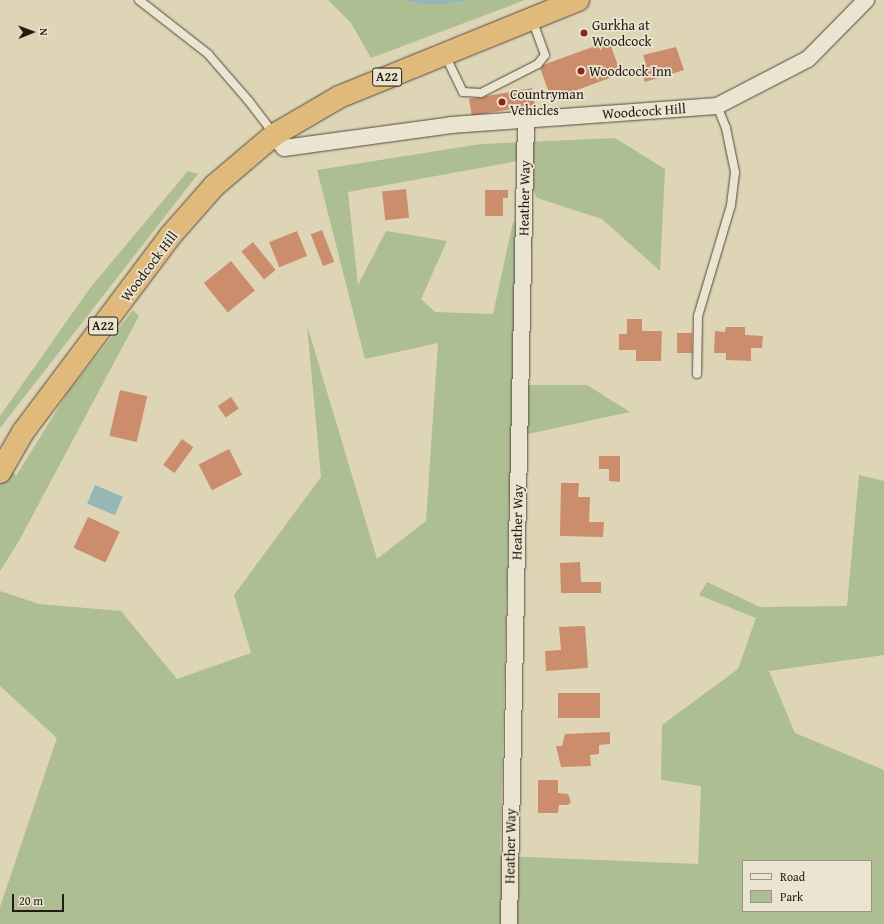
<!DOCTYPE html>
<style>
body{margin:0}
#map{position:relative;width:884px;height:924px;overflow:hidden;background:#ded5b6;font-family:"Gentium Book Plus",serif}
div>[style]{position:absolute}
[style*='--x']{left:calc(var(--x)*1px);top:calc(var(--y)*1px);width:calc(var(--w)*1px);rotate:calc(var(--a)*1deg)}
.green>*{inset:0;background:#acbe92}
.water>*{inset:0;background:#95b7b7;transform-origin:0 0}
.building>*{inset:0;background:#cb8d6b;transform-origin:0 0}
.roads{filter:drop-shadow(0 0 1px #52493c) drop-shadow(0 0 1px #52493c)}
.lane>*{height:8px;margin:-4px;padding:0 4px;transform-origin:4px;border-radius:4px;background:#eae4d0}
.street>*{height:16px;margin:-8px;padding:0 8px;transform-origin:8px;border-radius:8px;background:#eae4d0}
.highway>*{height:22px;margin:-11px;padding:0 11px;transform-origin:11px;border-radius:11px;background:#dfba7b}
.dots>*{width:11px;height:11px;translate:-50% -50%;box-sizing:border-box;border:2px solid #eae4d0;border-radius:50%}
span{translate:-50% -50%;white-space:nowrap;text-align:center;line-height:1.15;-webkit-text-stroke:3.5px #eae4d0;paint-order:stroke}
.shield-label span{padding:1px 3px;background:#eae4d0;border:1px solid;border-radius:3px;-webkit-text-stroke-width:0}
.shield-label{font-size:13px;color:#241a13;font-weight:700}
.poi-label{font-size:14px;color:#241a13}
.left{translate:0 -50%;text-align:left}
.street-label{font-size:14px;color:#241a13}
.legend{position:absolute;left:742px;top:860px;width:130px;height:52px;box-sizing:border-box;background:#eae4d0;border:1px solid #9b9384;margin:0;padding:5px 7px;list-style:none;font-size:12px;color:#241a13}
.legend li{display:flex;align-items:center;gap:8px;height:20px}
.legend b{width:20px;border:1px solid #9b9384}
.north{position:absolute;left:12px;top:12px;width:40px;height:40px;-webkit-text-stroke:3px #eae4d0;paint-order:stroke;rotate:89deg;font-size:11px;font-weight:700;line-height:16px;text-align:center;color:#241a13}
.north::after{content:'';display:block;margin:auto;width:14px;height:18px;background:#241a13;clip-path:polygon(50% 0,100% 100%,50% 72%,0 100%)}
.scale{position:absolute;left:12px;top:894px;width:52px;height:18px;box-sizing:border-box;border:2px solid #241a13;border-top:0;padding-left:5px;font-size:12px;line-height:14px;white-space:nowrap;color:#241a13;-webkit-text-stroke:3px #eae4d0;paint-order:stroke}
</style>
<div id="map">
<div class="green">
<div style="clip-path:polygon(328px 0,405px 0,420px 4px,447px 4px,470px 0,525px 0,371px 58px,351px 23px)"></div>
<div style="clip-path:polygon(evenodd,615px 138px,665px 169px,660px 271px,602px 219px,537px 198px,518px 161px,348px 192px,358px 285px,386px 231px,447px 241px,421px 299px,435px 312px,493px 314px,513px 222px,532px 238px,525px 385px,587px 385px,630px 412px,528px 434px,509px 501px,500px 856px,698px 864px,701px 786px,661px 780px,662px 725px,738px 669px,756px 618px,699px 595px,707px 582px,760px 607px,847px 606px,859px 475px,884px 481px,884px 655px,769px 671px,795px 733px,884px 770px,884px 924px,0 924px,0 907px,57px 738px,0 686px,0 591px,39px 604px,121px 611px,177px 679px,251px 653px,234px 595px,321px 477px,307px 325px,377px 559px,426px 521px,438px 343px,365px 359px,317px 170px,481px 144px,615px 138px,743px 861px,871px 861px,871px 911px,743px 911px,743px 861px)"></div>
<div style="clip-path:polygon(188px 171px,198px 174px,0 428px,0 416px,90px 288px)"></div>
<div style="clip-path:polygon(133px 310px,139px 316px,19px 541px,0 571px,0 453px,16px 476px,68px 392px)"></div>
</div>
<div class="water">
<div style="clip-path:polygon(405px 0,470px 0,447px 4px,420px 4px)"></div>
<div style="left:95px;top:485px;width:30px;height:20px;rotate:23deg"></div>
</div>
<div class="building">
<div style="left:609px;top:41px;width:35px;height:74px;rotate:70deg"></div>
<div style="clip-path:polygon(676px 47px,684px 70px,645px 82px,639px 66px,646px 64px,643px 55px)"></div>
<div style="left:532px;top:88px;width:17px;height:64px;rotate:80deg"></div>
<div style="left:406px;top:189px;width:29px;height:24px;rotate:84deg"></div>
<div style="clip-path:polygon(485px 190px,508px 190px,508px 198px,503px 198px,503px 216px,485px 216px)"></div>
<div style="left:322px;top:230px;width:34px;height:12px;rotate:69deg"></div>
<div style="left:297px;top:231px;width:27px;height:30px;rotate:68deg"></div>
<div style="left:253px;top:242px;width:36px;height:15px;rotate:51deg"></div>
<div style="left:231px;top:261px;width:38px;height:35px;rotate:51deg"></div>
<div style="clip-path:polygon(627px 319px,642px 319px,642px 331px,662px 331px,661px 361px,636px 361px,636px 350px,619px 350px,619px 334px,627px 334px)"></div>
<div style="clip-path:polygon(726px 327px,745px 327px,745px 335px,763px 336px,762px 348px,751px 348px,751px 361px,726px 360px,726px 353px,714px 353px,715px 331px,725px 332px)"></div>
<div style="left:677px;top:333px;width:15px;height:20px"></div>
<div style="left:120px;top:390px;width:28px;height:47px;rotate:13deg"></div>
<div style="left:231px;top:397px;width:14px;height:16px;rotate:56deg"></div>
<div style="left:182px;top:439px;width:14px;height:32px;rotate:36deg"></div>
<div style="left:229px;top:449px;width:29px;height:34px;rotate:63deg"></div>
<div style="clip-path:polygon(599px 456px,620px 456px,620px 482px,609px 481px,609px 469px,599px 469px)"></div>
<div style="clip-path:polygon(561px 483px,579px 483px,578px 497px,590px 497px,589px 522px,604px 522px,603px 537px,560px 536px)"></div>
<div style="left:88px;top:517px;width:35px;height:34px;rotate:25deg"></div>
<div style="clip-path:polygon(580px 562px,581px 582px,601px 582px,601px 593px,561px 593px,560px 563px)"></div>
<div style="clip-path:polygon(585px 626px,588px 668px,546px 671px,545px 651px,561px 650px,559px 627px)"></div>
<div style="left:558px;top:693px;width:42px;height:25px"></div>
<div style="clip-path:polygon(610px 732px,610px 744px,599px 745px,599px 754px,590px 755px,591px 766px,561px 767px,556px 746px,562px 746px,565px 734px)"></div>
<div style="clip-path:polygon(538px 780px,558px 780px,558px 793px,568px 794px,571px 802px,568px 805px,559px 805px,558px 813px,538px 813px)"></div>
</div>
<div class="roads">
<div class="lane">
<div style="--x:139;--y:0;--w:88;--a:38"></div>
<div style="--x:208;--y:54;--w:61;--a:49"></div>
<div style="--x:248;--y:100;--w:43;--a:52.6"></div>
<div style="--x:445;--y:55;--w:41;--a:64.1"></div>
<div style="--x:463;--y:92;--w:18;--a:3"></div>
<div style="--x:481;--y:93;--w:64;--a:-27"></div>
<div style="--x:538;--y:64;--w:11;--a:-52"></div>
<div style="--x:545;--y:55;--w:37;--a:-110"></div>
<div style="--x:697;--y:374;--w:58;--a:-89"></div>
<div style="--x:698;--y:316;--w:116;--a:-73.4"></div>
<div style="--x:731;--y:205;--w:33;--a:-83"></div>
<div style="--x:735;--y:172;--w:45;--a:-101.6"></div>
<div style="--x:726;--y:128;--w:24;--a:-112"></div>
</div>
<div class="street">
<div style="--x:274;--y:135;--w:16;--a:52"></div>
<div style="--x:284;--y:148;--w:169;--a:-7.8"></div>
<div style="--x:451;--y:125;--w:267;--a:-4.1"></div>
<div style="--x:717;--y:106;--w:102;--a:-27.3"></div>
<div style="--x:808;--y:59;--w:83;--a:-45.5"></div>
<div style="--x:509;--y:924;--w:804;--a:-88.79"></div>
</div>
<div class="highway">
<div style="--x:0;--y:472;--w:46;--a:-60.1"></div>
<div style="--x:23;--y:432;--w:246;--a:-53.1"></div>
<div style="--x:171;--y:235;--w:65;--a:-48.7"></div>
<div style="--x:214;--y:186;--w:79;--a:-40.4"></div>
<div style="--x:274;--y:135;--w:75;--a:-30.3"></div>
<div style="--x:339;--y:97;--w:258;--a:-22.1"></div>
</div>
</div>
<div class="dots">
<div style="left:584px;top:33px;background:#8f2418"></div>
<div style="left:581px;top:71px;background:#8f2418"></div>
<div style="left:502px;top:102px;background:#8f2418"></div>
</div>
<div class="shield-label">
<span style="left:387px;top:77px">A22</span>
<span style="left:103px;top:326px">A22</span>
</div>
<div class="poi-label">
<span class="left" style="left:592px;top:33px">Gurkha at<br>Woodcock</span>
<span class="left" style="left:589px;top:71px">Woodcock Inn</span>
<span class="left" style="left:510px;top:102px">Countryman<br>Vehicles</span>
</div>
<div class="street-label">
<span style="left:644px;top:111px;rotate:-4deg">Woodcock Hill</span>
<span style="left:524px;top:198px;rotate:-89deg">Heather Way</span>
<span style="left:149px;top:266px;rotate:-53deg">Woodcock Hill</span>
<span style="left:517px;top:522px;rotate:-89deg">Heather Way</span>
<span style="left:510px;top:846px;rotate:-89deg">Heather Way</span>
</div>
<ul class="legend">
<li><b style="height:5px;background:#eae4d0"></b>Road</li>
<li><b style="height:11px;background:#acbe92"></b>Park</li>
</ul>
<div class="north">N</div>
<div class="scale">20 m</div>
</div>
